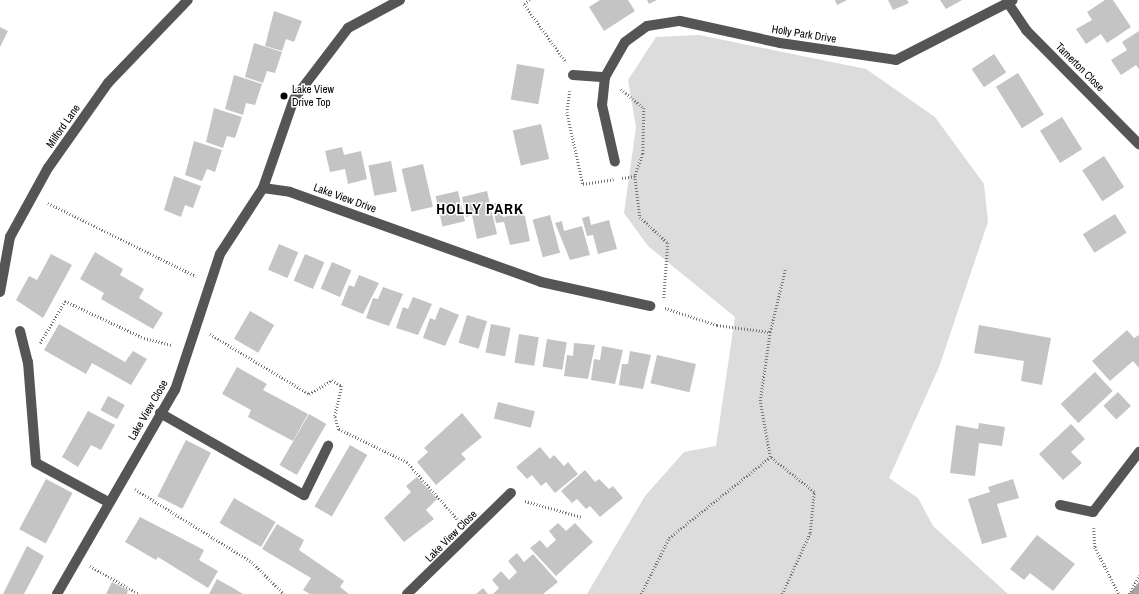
<!DOCTYPE html>
<style>
body{margin:0}
#map{position:relative;width:1139px;height:594px;overflow:hidden;background:#fff;font-family:"Archivo Narrow",sans-serif}
div>[style]{position:absolute}
[style*='--x']{left:calc(var(--x)*1px);top:calc(var(--y)*1px);width:calc(var(--w)*1px);rotate:calc(var(--a)*1deg)}
.green>*{inset:0;background:#dcdcdc}
.water>*{inset:0;background:#a3a3a3}
.building>*{inset:0;background:#c4c4c4;transform-origin:0 0}
.path>*{height:2.5px;margin-top:-1.25px;transform-origin:0;background:repeating-linear-gradient(90deg,#777 0 1px,transparent 0 3px)}
.minor>*{height:10px;margin:-5px;padding:0 5px;transform-origin:5px;border-radius:5px;background:#555}
.dots>*{width:11px;height:11px;translate:-50% -50%;box-sizing:border-box;border:2px solid #fff;border-radius:50%}
span{translate:-50% -50%;white-space:nowrap;text-align:center;line-height:1.15;-webkit-text-stroke:3px #fff;paint-order:stroke}
.street-label{font-size:11px;color:#000}
.poi-label{font-size:11px;color:#000}
.left{translate:0 -50%;text-align:left}
.district-label{font-size:15px;color:#000;font-weight:700;letter-spacing:1px}
</style>
<div id="map">
<div class="green">
<div style="clip-path:polygon(699px 35px,866px 69px,935px 117px,984px 184px,988px 222px,939px 367px,889px 478px,918px 498px,933px 526px,1008px 594px,587px 594px,645px 496px,684px 452px,716px 446px,735px 317px,648px 246px,624px 213px,636px 127px,628px 80px,656px 37px)"></div>
</div>
<div class="water">
<div style="clip-path:polygon(1139px 582px,1139px 594px,1129px 594px)"></div>
</div>
<div class="building">
<div style="clip-path:polygon(600px 0,628px 0,635px 11px,604px 31px,589px 7px)"></div>
<div style="clip-path:polygon(647px 0,657px 0,649px 4px)"></div>
<div style="clip-path:polygon(835px 0,847px 0,837px 5px)"></div>
<div style="clip-path:polygon(888px 0,907px 0,909px 3px,893px 10px)"></div>
<div style="clip-path:polygon(940px 0,962px 0,946px 9px)"></div>
<div style="clip-path:polygon(1105px 0,1113px 0,1131px 27px,1107px 43px,1101px 34px,1086px 44px,1076px 29px,1092px 20px,1087px 12px)"></div>
<div style="clip-path:polygon(274px 11px,302px 21px,294px 42px,286px 39px,282px 51px,265px 46px)"></div>
<div style="clip-path:polygon(0 27px,8px 31px,0 47px)"></div>
<div style="clip-path:polygon(1139px 31px,1139px 69px,1136px 65px,1121px 75px,1111px 60px,1127px 50px,1122px 42px)"></div>
<div style="clip-path:polygon(254px 43px,282px 52px,275px 73px,267px 71px,263px 83px,245px 77px)"></div>
<div style="left:994px;top:54px;width:22px;height:27px;rotate:56deg"></div>
<div style="left:517px;top:64px;width:28px;height:36px;rotate:10deg"></div>
<div style="left:1018px;top:73px;width:49px;height:26px;rotate:58deg"></div>
<div style="clip-path:polygon(234px 75px,262px 84px,255px 105px,246px 103px,243px 115px,225px 109px)"></div>
<div style="clip-path:polygon(214px 108px,242px 117px,235px 138px,227px 136px,223px 148px,206px 142px)"></div>
<div style="left:1062px;top:117px;width:38px;height:26px;rotate:58deg"></div>
<div style="left:541px;top:124px;width:36px;height:29px;rotate:77deg"></div>
<div style="clip-path:polygon(194px 141px,222px 150px,215px 172px,207px 169px,202px 181px,185px 175px)"></div>
<div style="clip-path:polygon(342px 147px,344px 155px,361px 151px,367px 179px,348px 184px,345px 169px,330px 172px,325px 151px)"></div>
<div style="left:1104px;top:156px;width:37px;height:26px;rotate:57deg"></div>
<div style="left:391px;top:161px;width:31px;height:23px;rotate:79deg"></div>
<div style="left:423px;top:164px;width:44px;height:22px;rotate:77deg"></div>
<div style="clip-path:polygon(174px 176px,201px 186px,193px 208px,185px 205px,181px 217px,164px 210px)"></div>
<div style="left:458px;top:191px;width:31px;height:23px;rotate:77deg"></div>
<div style="clip-path:polygon(487px 191px,497px 234px,477px 239px,472px 215px,466px 217px,462px 197px)"></div>
<div style="clip-path:polygon(500px 202px,503px 217px,524px 212px,530px 241px,510px 245px,504px 222px,496px 223px,492px 204px)"></div>
<div style="left:1115px;top:214px;width:22px;height:38px;rotate:58deg"></div>
<div style="left:550px;top:215px;width:39px;height:18px;rotate:75deg"></div>
<div style="clip-path:polygon(589px 216px,591px 225px,609px 220px,617px 249px,598px 254px,593px 235px,587px 236px,582px 218px)"></div>
<div style="clip-path:polygon(562px 221px,564px 231px,582px 226px,590px 255px,570px 260px,555px 223px)"></div>
<div style="left:279px;top:244px;width:21px;height:28px;rotate:23deg"></div>
<div style="clip-path:polygon(95px 252px,123px 269px,120px 275px,144px 289px,139px 298px,163px 313px,153px 329px,101px 299px,104px 293px,80px 279px)"></div>
<div style="clip-path:polygon(51px 254px,72px 265px,43px 318px,16px 300px,29px 276px,37px 280px)"></div>
<div style="left:305px;top:254px;width:21px;height:29px;rotate:23deg"></div>
<div style="left:332px;top:262px;width:21px;height:29px;rotate:23deg"></div>
<div style="clip-path:polygon(359px 275px,379px 283px,363px 314px,341px 305px,349px 285px,354px 287px)"></div>
<div style="clip-path:polygon(383px 287px,403px 294px,389px 326px,366px 318px,373px 298px,378px 299px)"></div>
<div style="clip-path:polygon(413px 297px,432px 304px,418px 335px,396px 328px,403px 307px,408px 309px)"></div>
<div style="clip-path:polygon(440px 307px,459px 315px,445px 346px,423px 338px,430px 318px,435px 320px)"></div>
<div style="left:250px;top:311px;width:28px;height:32px;rotate:30deg"></div>
<div style="left:467px;top:315px;width:21px;height:29px;rotate:17deg"></div>
<div style="clip-path:polygon(59px 324px,125px 362px,133px 351px,147px 359px,131px 385px,92px 363px,86px 374px,44px 350px)"></div>
<div style="left:491px;top:324px;width:20px;height:29px;rotate:11deg"></div>
<div style="clip-path:polygon(979px 325px,1051px 338px,1042px 385px,1021px 381px,1024px 361px,974px 353px)"></div>
<div style="clip-path:polygon(1127px 330px,1134px 338px,1139px 335px,1139px 368px,1133px 361px,1110px 381px,1092px 361px)"></div>
<div style="left:519px;top:334px;width:20px;height:29px;rotate:9deg"></div>
<div style="left:547px;top:339px;width:20px;height:28px;rotate:9deg"></div>
<div style="clip-path:polygon(574px 343px,595px 345px,588px 379px,564px 376px,567px 355px,573px 356px)"></div>
<div style="clip-path:polygon(602px 346px,623px 350px,615px 384px,591px 380px,594px 359px,600px 360px)"></div>
<div style="clip-path:polygon(630px 351px,651px 355px,643px 389px,619px 385px,622px 364px,628px 364px)"></div>
<div style="left:657px;top:355px;width:40px;height:29px;rotate:13deg"></div>
<div style="clip-path:polygon(237px 367px,267px 384px,263px 390px,308px 414px,293px 441px,248px 417px,251px 410px,222px 394px)"></div>
<div style="left:1095px;top:372px;width:26px;height:47px;rotate:47deg"></div>
<div style="left:1118px;top:392px;width:19px;height:20px;rotate:47deg"></div>
<div style="left:108px;top:396px;width:19px;height:16px;rotate:28deg"></div>
<div style="left:498px;top:402px;width:38px;height:17px;rotate:14deg"></div>
<div style="clip-path:polygon(88px 411px,115px 425px,101px 450px,91px 445px,78px 467px,62px 457px)"></div>
<div style="clip-path:polygon(462px 413px,482px 437px,461px 454px,466px 459px,436px 485px,417px 462px,428px 452px,424px 448px)"></div>
<div style="left:309px;top:414px;width:20px;height:59px;rotate:30deg"></div>
<div style="clip-path:polygon(979px 423px,1005px 427px,1002px 446px,979px 443px,975px 476px,950px 473px,956px 425px,978px 429px)"></div>
<div style="clip-path:polygon(1071px 424px,1085px 439px,1071px 452px,1082px 463px,1063px 480px,1039px 454px)"></div>
<div style="left:186px;top:440px;width:28px;height:63px;rotate:27deg"></div>
<div style="left:350px;top:445px;width:20px;height:71px;rotate:30deg"></div>
<div style="clip-path:polygon(540px 447px,550px 459px,554px 455px,564px 466px,568px 462px,578px 474px,555px 493px,546px 482px,541px 486px,532px 475px,527px 479px,516px 467px)"></div>
<div style="clip-path:polygon(585px 470px,595px 482px,599px 479px,609px 489px,613px 486px,623px 498px,600px 517px,590px 506px,586px 509px,577px 499px,572px 503px,561px 491px)"></div>
<div style="clip-path:polygon(417px 477px,437px 499px,426px 510px,434px 519px,404px 542px,384px 518px,411px 492px,406px 486px)"></div>
<div style="left:46px;top:479px;width:30px;height:57px;rotate:28deg"></div>
<div style="clip-path:polygon(1013px 479px,1019px 498px,997px 504px,1007px 537px,982px 544px,968px 499px,990px 492px,988px 487px)"></div>
<div style="left:234px;top:498px;width:48px;height:29px;rotate:30deg"></div>
<div style="clip-path:polygon(140px 517px,204px 550px,199px 560px,218px 571px,208px 588px,158px 557px,156px 560px,125px 542px)"></div>
<div style="clip-path:polygon(558px 523px,566px 531px,575px 523px,593px 542px,556px 576px,530px 548px,540px 540px,547px 548px,556px 540px,549px 531px)"></div>
<div style="clip-path:polygon(277px 524px,304px 540px,299px 550px,344px 581px,340px 587px,349px 594px,310px 594px,303px 590px,311px 578px,262px 549px)"></div>
<div style="clip-path:polygon(1037px 535px,1075px 564px,1053px 591px,1030px 573px,1024px 580px,1010px 569px)"></div>
<div style="clip-path:polygon(27px 546px,44px 556px,24px 594px,3px 594px)"></div>
<div style="clip-path:polygon(517px 553px,524px 562px,533px 554px,558px 582px,543px 594px,493px 594px,499px 588px,492px 580px,501px 571px,509px 580px,517px 572px,508px 561px)"></div>
<div style="clip-path:polygon(217px 579px,233px 588px,243px 594px,209px 594px)"></div>
<div style="clip-path:polygon(112px 582px,128px 590px,127px 594px,106px 594px)"></div>
<div style="clip-path:polygon(483px 588px,488px 594px,476px 594px)"></div>
</div>
<div class="path">
<div style="--x:530;--y:0;--w:7;--a:146"></div>
<div style="--x:524;--y:4;--w:72;--a:54.1"></div>
<div style="--x:621;--y:89;--w:30;--a:40"></div>
<div style="--x:644;--y:108;--w:46;--a:91.2"></div>
<div style="--x:643;--y:154;--w:23;--a:110"></div>
<div style="--x:570;--y:91;--w:21;--a:98"></div>
<div style="--x:567;--y:112;--w:74;--a:77.5"></div>
<div style="--x:583;--y:184;--w:31;--a:-9"></div>
<div style="--x:622;--y:178;--w:13;--a:-9"></div>
<div style="--x:635;--y:176;--w:41;--a:83"></div>
<div style="--x:640;--y:217;--w:38;--a:43"></div>
<div style="--x:668;--y:243;--w:55;--a:94.2"></div>
<div style="--x:48;--y:203;--w:165;--a:26.3"></div>
<div style="--x:665;--y:308;--w:55;--a:18.1"></div>
<div style="--x:717;--y:325;--w:53;--a:7.5"></div>
<div style="--x:210;--y:334;--w:116;--a:31.2"></div>
<div style="--x:309;--y:394;--w:27;--a:-31"></div>
<div style="--x:332;--y:380;--w:12;--a:31"></div>
<div style="--x:342;--y:386;--w:32;--a:103"></div>
<div style="--x:335;--y:417;--w:13;--a:72"></div>
<div style="--x:339;--y:429;--w:76;--a:25.9"></div>
<div style="--x:407;--y:462;--w:79;--a:48.6"></div>
<div style="--x:40;--y:343;--w:49;--a:-59.2"></div>
<div style="--x:65;--y:301;--w:87;--a:25.1"></div>
<div style="--x:144;--y:338;--w:29;--a:14"></div>
<div style="--x:135;--y:489;--w:138;--a:32"></div>
<div style="--x:252;--y:562;--w:45;--a:45"></div>
<div style="--x:525;--y:501;--w:59;--a:15.7"></div>
<div style="--x:1094;--y:528;--w:19;--a:87"></div>
<div style="--x:1095;--y:547;--w:53;--a:62.9"></div>
<div style="--x:90;--y:566;--w:56;--a:29.7"></div>
<div style="--x:641;--y:594;--w:63;--a:-63.4"></div>
<div style="--x:669;--y:538;--w:129;--a:-38.7"></div>
<div style="--x:782;--y:594;--w:67;--a:-65.3"></div>
<div style="--x:810;--y:533;--w:41;--a:-84.4"></div>
<div style="--x:814;--y:492;--w:56;--a:-141.5"></div>
<div style="--x:770;--y:457;--w:57;--a:-100.1"></div>
<div style="--x:760;--y:401;--w:70;--a:-81.8"></div>
<div style="--x:770;--y:332;--w:64;--a:-76.4"></div>
<div style="--x:1129;--y:594;--w:21;--a:-61"></div>
</div>
<div class="minor">
<div style="--x:1008;--y:3;--w:32;--a:56"></div>
<div style="--x:1026;--y:30;--w:161;--a:45.3"></div>
<div style="--x:573;--y:75;--w:32;--a:4"></div>
<div style="--x:605;--y:77;--w:40;--a:-60.3"></div>
<div style="--x:625;--y:42;--w:27;--a:-36"></div>
<div style="--x:647;--y:26;--w:33;--a:-9"></div>
<div style="--x:680;--y:21;--w:102;--a:12.4"></div>
<div style="--x:780;--y:43;--w:117;--a:8.3"></div>
<div style="--x:896;--y:60;--w:131;--a:-27.1"></div>
<div style="--x:605;--y:77;--w:28;--a:96"></div>
<div style="--x:602;--y:105;--w:58;--a:77.2"></div>
<div style="--x:263;--y:188;--w:27;--a:8"></div>
<div style="--x:290;--y:192;--w:267;--a:19.7"></div>
<div style="--x:541;--y:282;--w:112;--a:12.4"></div>
<div style="--x:0;--y:292;--w:56;--a:-79.7"></div>
<div style="--x:10;--y:237;--w:79;--a:-61.2"></div>
<div style="--x:48;--y:168;--w:104;--a:-54.8"></div>
<div style="--x:108;--y:83;--w:115;--a:-46.1"></div>
<div style="--x:20;--y:331;--w:32;--a:76"></div>
<div style="--x:28;--y:362;--w:101;--a:85.5"></div>
<div style="--x:36;--y:463;--w:82;--a:28.4"></div>
<div style="--x:160;--y:413;--w:166;--a:29.7"></div>
<div style="--x:304;--y:495;--w:55;--a:-63.9"></div>
<div style="--x:1060;--y:505;--w:34;--a:12"></div>
<div style="--x:1093;--y:512;--w:76;--a:-52.5"></div>
<div style="--x:57;--y:594;--w:236;--a:-60"></div>
<div style="--x:175;--y:390;--w:143;--a:-71.7"></div>
<div style="--x:220;--y:254;--w:79;--a:-56.9"></div>
<div style="--x:263;--y:188;--w:94;--a:-70.8"></div>
<div style="--x:294;--y:99;--w:89;--a:-52.7"></div>
<div style="--x:348;--y:28;--w:59;--a:-28.3"></div>
<div style="--x:407;--y:594;--w:145;--a:-44.2"></div>
</div>
<div class="dots">
<div style="left:284px;top:96px;background:#000"></div>
</div>
<div class="street-label">
<span style="left:804px;top:34px;rotate:9deg">Holly Park Drive</span>
<span style="left:1080px;top:67px;rotate:45deg">Tamerton Close</span>
<span style="left:63px;top:126px;rotate:-55deg">Milford Lane</span>
<span style="left:345px;top:198px;rotate:20deg">Lake View Drive</span>
<span style="left:148px;top:410px;rotate:-60deg">Lake View Close</span>
<span style="left:451px;top:536px;rotate:-45deg">Lake View Close</span>
</div>
<div class="poi-label">
<span class="left" style="left:292px;top:96px">Lake View<br>Drive Top</span>
</div>
<div class="district-label">
<span style="left:480px;top:209px">HOLLY PARK</span>
</div>
</div>
